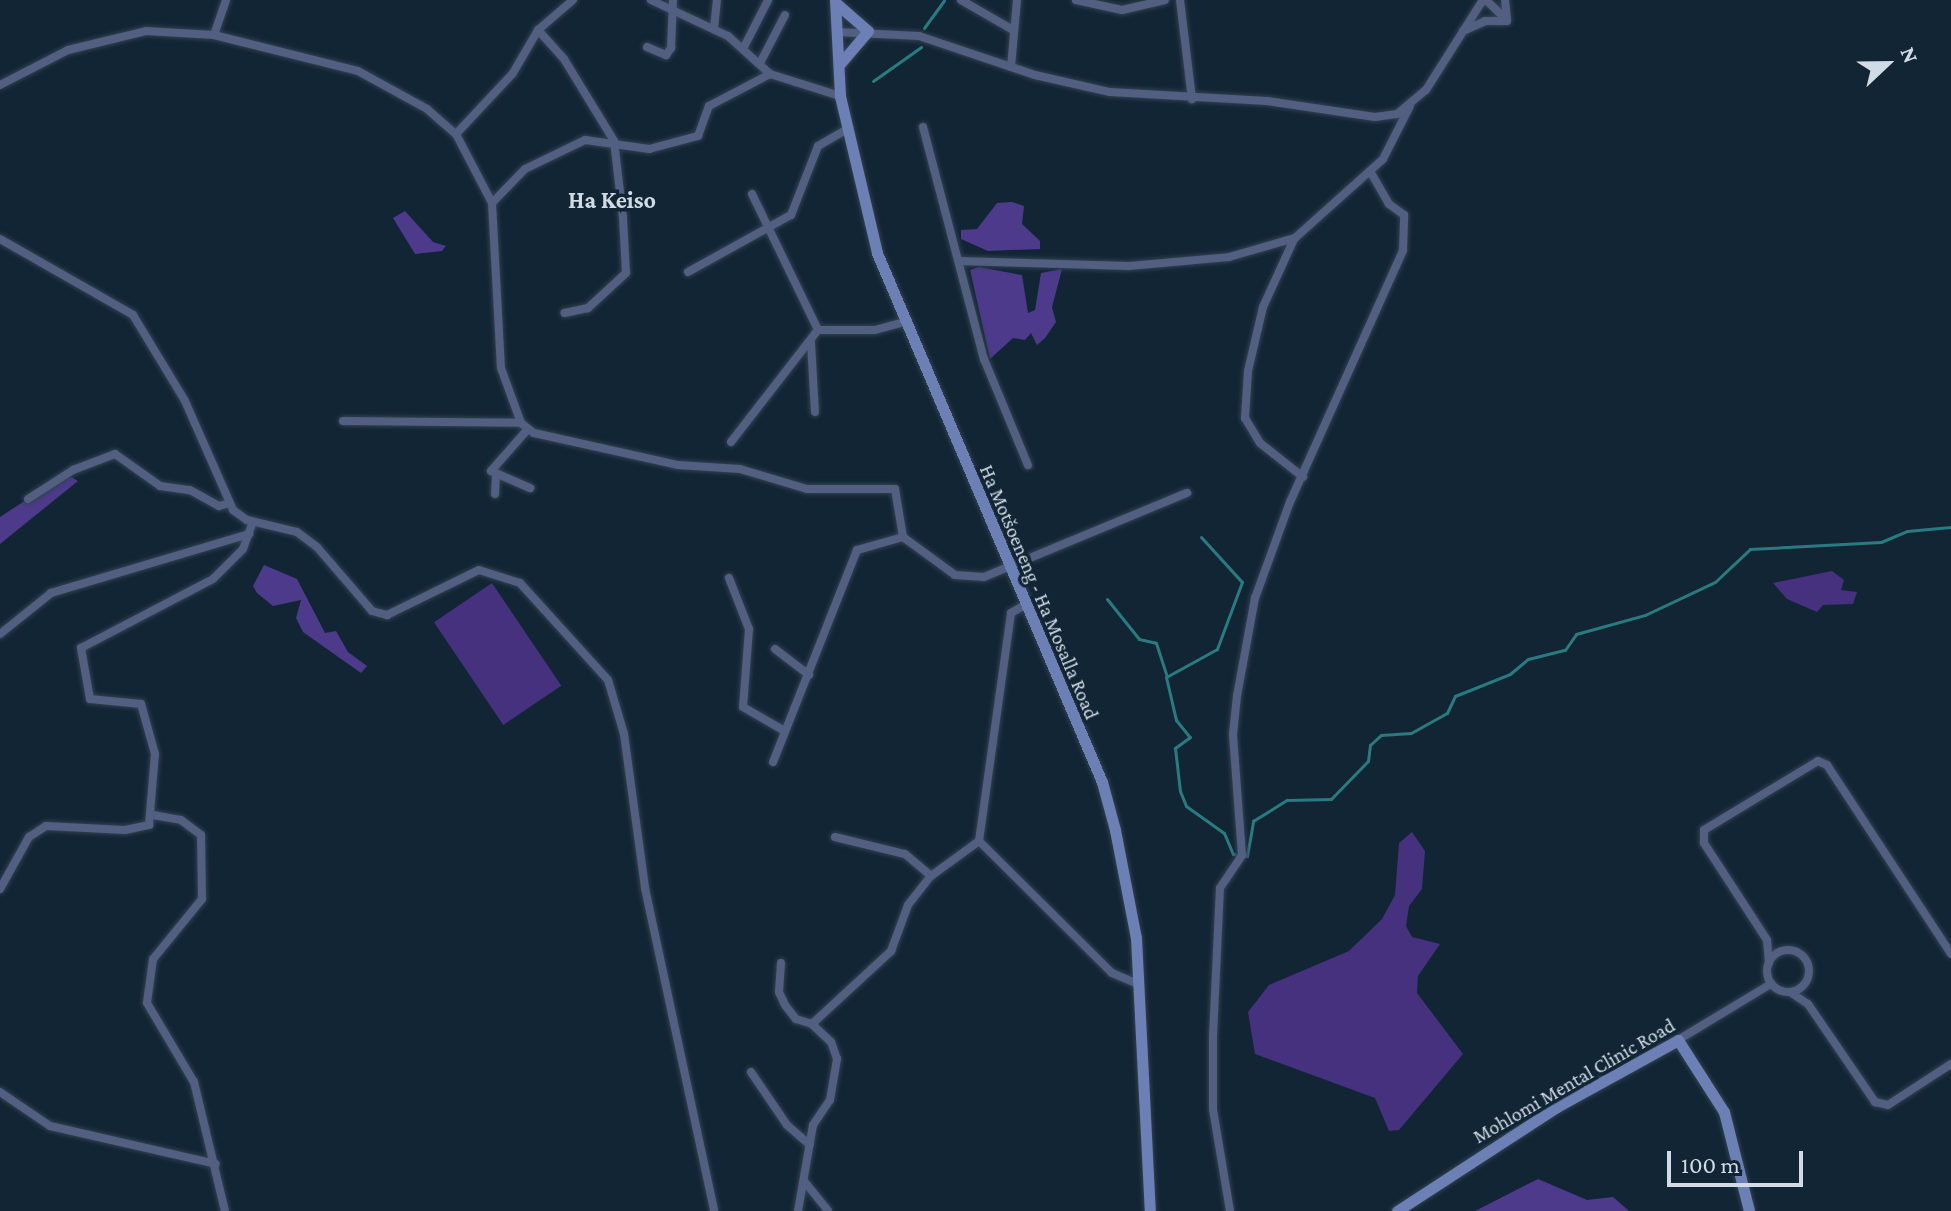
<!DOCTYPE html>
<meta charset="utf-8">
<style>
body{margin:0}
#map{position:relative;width:1951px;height:1211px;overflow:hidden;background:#122535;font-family:"Crimson Pro",serif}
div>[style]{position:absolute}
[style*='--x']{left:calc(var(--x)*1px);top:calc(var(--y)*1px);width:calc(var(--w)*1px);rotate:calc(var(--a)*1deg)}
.green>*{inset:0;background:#45317d;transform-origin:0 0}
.forest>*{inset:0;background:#4e3a8a}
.stream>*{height:3px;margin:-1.5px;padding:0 1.5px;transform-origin:1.5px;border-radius:1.5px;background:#2a7b80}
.roads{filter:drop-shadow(0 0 2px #304251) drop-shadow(0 0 2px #304251)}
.street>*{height:8px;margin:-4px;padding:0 4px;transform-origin:4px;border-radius:4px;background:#525f81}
.street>.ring{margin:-4px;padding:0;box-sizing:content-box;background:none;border:8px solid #525f81;border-radius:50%}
.secondary>*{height:11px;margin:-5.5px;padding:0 5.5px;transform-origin:5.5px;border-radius:5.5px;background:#6c80b6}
span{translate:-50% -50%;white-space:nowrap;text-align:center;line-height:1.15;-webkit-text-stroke:7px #122535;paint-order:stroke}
.street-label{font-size:20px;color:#d0dbe6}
.quarter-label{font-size:24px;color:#d0dbe6;font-weight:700}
.north{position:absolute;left:1847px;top:24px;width:80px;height:80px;-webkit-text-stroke:6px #122535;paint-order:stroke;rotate:68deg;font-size:22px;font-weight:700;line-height:32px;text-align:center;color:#d0dbe6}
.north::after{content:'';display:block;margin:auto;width:28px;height:36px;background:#d0dbe6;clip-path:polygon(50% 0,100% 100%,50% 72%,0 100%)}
.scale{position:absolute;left:1667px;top:1151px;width:136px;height:36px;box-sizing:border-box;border:4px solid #d0dbe6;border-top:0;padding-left:10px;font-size:24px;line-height:28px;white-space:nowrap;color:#d0dbe6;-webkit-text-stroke:6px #122535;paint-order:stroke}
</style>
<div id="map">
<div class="green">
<div style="clip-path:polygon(1832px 571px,1844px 580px,1841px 590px,1857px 592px,1853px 604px,1823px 605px,1817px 612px,1787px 599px,1773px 583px)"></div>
<div style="left:492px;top:583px;width:124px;height:70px;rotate:56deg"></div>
<div style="clip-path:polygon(1412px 832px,1425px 851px,1422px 889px,1409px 906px,1406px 926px,1412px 937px,1440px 944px,1418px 976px,1417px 993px,1463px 1054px,1399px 1130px,1389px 1131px,1375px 1098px,1255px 1054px,1248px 1012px,1269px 985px,1349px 951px,1382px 919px,1395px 895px,1399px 843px)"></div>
</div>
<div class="forest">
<div style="clip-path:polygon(1012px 202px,1024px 206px,1022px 224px,1040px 241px,1040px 249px,988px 251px,961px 239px,961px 230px,977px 229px,997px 203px)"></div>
<div style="clip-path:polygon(405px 211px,433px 242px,446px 246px,442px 251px,415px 254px,393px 218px)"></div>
<div style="clip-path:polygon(979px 267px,1022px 275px,1028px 313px,1035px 310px,1041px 273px,1062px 269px,1052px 307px,1056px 322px,1045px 338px,1037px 345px,1031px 333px,1025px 340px,1013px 338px,990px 359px,970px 270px)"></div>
<div style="clip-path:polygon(66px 474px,78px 481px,0 544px,0 517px)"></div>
<div style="clip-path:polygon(264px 565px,297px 579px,325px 633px,336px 631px,348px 652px,367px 666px,361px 673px,303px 632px,296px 618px,301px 600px,273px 606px,257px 593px,253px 586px)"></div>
<div style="clip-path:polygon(1538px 1179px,1587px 1200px,1613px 1197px,1629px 1211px,1475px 1211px)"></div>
</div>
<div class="stream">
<div style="--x:924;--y:28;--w:34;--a:-54"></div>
<div style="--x:873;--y:81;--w:59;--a:-35.3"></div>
<div style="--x:1201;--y:537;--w:61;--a:47.7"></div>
<div style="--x:1242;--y:582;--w:72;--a:110.5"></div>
<div style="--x:1217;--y:649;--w:58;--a:151.2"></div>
<div style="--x:1166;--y:677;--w:44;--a:76.9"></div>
<div style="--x:1176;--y:720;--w:22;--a:51"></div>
<div style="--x:1190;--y:737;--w:19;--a:144"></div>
<div style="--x:1175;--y:748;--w:43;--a:83.4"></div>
<div style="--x:1180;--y:791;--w:16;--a:68"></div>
<div style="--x:1186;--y:806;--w:47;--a:35.4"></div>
<div style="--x:1224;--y:833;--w:23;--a:67"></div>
<div style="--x:1233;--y:854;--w:14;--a:8"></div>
<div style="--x:1247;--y:856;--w:36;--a:-80"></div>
<div style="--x:1253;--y:821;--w:40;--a:-32"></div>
<div style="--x:1287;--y:800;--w:44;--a:-1.3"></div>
<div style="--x:1331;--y:799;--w:53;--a:-45.8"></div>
<div style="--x:1368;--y:761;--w:16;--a:-83"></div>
<div style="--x:1370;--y:745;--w:15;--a:-42"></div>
<div style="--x:1381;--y:735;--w:30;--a:-4"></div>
<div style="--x:1411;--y:733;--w:41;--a:-29.1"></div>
<div style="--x:1447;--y:713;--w:19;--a:-65"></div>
<div style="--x:1455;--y:696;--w:59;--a:-21.8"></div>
<div style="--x:1510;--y:674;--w:23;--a:-40"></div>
<div style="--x:1528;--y:659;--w:38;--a:-14"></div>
<div style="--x:1565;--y:650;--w:19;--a:-55"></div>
<div style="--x:1576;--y:634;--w:72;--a:-15.4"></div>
<div style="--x:1645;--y:615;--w:77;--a:-25.2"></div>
<div style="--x:1715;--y:582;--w:48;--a:-43.3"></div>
<div style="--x:1750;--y:549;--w:131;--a:-3.1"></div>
<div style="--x:1881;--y:542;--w:28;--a:-23"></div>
<div style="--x:1907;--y:531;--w:44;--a:-5.2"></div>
<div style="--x:1107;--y:599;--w:51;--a:51.3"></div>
<div style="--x:1139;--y:639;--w:17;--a:13"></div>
<div style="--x:1156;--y:643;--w:33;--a:72"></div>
</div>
<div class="roads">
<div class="street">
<div style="--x:651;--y:0;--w:85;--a:25.1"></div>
<div style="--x:728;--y:36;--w:57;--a:42.1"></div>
<div style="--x:770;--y:74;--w:73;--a:17.4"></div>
<div style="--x:961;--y:0;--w:60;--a:30"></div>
<div style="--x:1076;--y:0;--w:47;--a:12.3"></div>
<div style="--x:1122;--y:10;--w:44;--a:-13.1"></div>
<div style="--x:1180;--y:0;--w:100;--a:83.1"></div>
<div style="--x:1486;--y:0;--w:29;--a:44"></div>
<div style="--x:1505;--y:0;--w:20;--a:84"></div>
<div style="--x:714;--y:28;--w:28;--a:-84"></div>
<div style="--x:538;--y:30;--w:39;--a:48"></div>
<div style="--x:564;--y:59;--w:96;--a:58.6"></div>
<div style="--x:614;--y:141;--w:78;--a:83.3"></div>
<div style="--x:623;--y:218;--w:55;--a:86.9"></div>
<div style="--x:626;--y:273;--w:52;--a:137.4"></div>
<div style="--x:588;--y:308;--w:24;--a:168"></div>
<div style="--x:1463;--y:31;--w:24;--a:-24"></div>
<div style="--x:1485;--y:21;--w:22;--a:0"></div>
<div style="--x:837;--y:32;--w:82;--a:2.8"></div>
<div style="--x:919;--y:36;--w:122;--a:18.6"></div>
<div style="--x:1035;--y:75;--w:77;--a:12.8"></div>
<div style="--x:1110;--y:92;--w:157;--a:3.3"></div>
<div style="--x:1267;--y:101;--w:109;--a:8.4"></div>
<div style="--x:1375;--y:117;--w:22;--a:-8"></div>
<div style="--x:1397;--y:114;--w:38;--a:-40"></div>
<div style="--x:1426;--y:90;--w:107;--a:-57.7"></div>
<div style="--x:214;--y:35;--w:37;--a:-71"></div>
<div style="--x:647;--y:47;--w:21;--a:23"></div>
<div style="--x:666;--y:55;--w:9;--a:-54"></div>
<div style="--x:671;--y:48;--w:48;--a:-87.6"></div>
<div style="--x:744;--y:47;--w:53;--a:-62.9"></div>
<div style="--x:760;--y:63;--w:54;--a:-62.5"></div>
<div style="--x:1011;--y:67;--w:67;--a:-84.9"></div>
<div style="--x:0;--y:85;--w:76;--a:-27.2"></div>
<div style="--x:68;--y:50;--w:80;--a:-13.7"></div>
<div style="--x:146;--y:31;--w:68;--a:3.4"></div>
<div style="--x:214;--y:35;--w:148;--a:14"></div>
<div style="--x:358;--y:71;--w:79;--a:28.8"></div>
<div style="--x:427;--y:109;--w:38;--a:41"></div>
<div style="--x:456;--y:134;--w:78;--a:62.4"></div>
<div style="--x:492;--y:203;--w:165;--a:86.9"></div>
<div style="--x:501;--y:368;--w:59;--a:70"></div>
<div style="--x:521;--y:423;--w:16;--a:38"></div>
<div style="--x:534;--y:433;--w:148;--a:12.5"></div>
<div style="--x:678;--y:465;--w:62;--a:3.7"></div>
<div style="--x:740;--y:469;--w:70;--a:16.6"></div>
<div style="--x:807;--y:489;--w:88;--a:0"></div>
<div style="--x:895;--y:489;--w:49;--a:80.5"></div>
<div style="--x:903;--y:537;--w:48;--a:164.2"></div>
<div style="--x:857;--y:550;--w:228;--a:111.6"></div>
<div style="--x:923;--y:127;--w:240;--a:75.3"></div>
<div style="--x:984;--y:359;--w:115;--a:67.5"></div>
<div style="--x:456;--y:134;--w:83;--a:-46.9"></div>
<div style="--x:513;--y:73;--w:50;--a:-59.8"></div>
<div style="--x:538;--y:30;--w:46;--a:-40.6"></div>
<div style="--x:752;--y:194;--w:151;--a:64.1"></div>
<div style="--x:492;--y:203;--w:47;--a:-45.9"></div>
<div style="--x:525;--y:169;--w:67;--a:-25.8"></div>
<div style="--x:585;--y:140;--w:65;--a:8"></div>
<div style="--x:649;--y:149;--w:51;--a:-14.9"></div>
<div style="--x:698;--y:136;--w:32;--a:-70"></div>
<div style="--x:709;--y:106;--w:69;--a:-27.7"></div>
<div style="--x:0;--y:239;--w:153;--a:29.7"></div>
<div style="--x:133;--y:315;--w:100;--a:58.8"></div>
<div style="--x:185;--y:401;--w:119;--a:66.2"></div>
<div style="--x:233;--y:510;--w:17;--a:36"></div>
<div style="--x:247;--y:520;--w:51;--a:13.5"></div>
<div style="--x:297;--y:532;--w:25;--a:37"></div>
<div style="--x:317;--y:547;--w:84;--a:49.3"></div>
<div style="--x:372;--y:611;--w:16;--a:15"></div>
<div style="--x:387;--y:615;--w:102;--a:-26.1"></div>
<div style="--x:479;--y:570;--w:43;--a:17.6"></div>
<div style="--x:520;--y:583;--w:131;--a:47.8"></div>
<div style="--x:608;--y:680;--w:56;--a:73.5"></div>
<div style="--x:624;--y:734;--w:155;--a:82.2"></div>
<div style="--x:645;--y:888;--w:330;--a:77.9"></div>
<div style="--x:1294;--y:239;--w:75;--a:114.5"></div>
<div style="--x:1263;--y:307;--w:66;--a:103.2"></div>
<div style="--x:1248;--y:371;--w:47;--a:93.7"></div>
<div style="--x:1245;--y:418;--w:29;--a:59"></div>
<div style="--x:1260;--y:443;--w:55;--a:38.3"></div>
<div style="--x:959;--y:261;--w:170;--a:1.7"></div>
<div style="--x:1129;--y:266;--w:100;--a:-5.1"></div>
<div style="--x:1229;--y:257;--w:69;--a:-16.1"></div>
<div style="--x:1295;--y:238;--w:118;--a:-41.9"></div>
<div style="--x:1383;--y:159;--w:59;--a:-63"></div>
<div style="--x:688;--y:272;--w:118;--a:-29"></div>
<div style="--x:791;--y:215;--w:74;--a:-68.6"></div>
<div style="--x:818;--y:146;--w:32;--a:-30"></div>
<div style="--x:811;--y:343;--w:69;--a:86.7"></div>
<div style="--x:343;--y:421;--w:178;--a:0.6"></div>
<div style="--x:528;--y:429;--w:56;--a:131.4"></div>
<div style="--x:491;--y:471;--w:43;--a:23.6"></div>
<div style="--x:731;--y:442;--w:142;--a:-52.2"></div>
<div style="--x:818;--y:330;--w:57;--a:0"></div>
<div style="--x:875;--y:330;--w:30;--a:-15"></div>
<div style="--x:495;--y:494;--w:19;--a:-87"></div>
<div style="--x:28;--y:499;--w:54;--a:-32.8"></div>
<div style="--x:73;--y:470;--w:45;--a:-20.9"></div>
<div style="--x:115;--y:454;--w:55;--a:35.4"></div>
<div style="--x:160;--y:486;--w:30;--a:8"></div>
<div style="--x:190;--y:490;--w:33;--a:29"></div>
<div style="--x:219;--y:506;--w:11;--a:-15"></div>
<div style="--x:903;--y:537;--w:64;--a:36.2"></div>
<div style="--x:955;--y:575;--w:29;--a:4"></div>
<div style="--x:984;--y:577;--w:220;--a:-22.5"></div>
<div style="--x:729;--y:578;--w:55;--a:68.6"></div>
<div style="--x:749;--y:629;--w:78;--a:94.4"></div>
<div style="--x:743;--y:707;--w:46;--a:29.9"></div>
<div style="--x:0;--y:634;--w:65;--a:-38.8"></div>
<div style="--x:51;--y:593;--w:207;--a:-16.6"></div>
<div style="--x:775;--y:649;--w:43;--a:37.4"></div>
<div style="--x:153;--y:815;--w:28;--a:10"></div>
<div style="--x:181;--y:820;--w:25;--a:37"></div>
<div style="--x:201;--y:835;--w:64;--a:89.1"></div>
<div style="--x:202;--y:899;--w:77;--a:129.2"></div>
<div style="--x:153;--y:959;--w:44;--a:97.8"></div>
<div style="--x:147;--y:1003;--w:92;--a:59.3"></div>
<div style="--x:194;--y:1082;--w:133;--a:76.5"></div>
<div style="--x:835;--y:837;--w:72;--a:13.7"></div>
<div style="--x:905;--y:854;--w:34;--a:40"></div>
<div style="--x:979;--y:841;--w:187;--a:44.8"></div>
<div style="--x:1112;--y:973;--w:28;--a:23"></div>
<div style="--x:0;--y:889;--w:60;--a:-60.9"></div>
<div style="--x:29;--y:837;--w:20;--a:-33"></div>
<div style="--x:46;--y:826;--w:79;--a:2.9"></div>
<div style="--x:125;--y:830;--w:25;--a:-12"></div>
<div style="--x:149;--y:825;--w:71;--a:-85.2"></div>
<div style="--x:155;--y:754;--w:52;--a:-105.6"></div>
<div style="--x:141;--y:704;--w:51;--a:-174.4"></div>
<div style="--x:90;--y:699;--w:52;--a:-100"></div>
<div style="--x:81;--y:648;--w:149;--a:-27.6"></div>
<div style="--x:213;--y:579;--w:42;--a:-45"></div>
<div style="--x:243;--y:549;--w:29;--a:-70"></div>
<div class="ring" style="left:1767px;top:950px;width:34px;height:34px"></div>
<div style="--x:781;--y:963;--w:29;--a:94"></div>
<div style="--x:779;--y:992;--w:14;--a:65"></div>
<div style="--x:785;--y:1005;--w:18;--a:52"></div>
<div style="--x:796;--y:1019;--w:17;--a:17"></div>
<div style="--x:1769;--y:963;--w:23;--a:-95"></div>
<div style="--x:1767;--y:940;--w:116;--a:-123"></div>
<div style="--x:1704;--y:843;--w:13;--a:-90"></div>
<div style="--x:1704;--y:830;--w:133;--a:-31.2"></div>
<div style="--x:1818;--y:761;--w:10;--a:24"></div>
<div style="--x:1827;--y:765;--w:226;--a:56.7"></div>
<div style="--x:1790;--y:992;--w:22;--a:34"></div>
<div style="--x:1808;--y:1004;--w:119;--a:55.6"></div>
<div style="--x:1875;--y:1102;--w:13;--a:13"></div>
<div style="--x:1888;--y:1105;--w:75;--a:-33.1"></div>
<div style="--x:1678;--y:1040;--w:109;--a:-31.1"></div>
<div style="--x:751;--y:1072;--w:64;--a:55.8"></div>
<div style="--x:787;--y:1125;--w:30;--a:41"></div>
<div style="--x:0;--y:1092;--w:60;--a:34.2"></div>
<div style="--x:50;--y:1126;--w:170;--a:12.9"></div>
<div style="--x:804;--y:1181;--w:38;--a:51"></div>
<div style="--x:798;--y:1211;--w:87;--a:-80.1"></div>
<div style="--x:813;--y:1125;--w:30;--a:-56"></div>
<div style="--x:830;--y:1100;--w:42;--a:-80.3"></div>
<div style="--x:837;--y:1059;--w:18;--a:-109"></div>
<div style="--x:831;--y:1042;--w:26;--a:-137"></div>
<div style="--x:812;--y:1024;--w:108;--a:-42.7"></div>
<div style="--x:891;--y:951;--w:49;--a:-69.7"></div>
<div style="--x:908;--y:905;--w:37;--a:-52"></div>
<div style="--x:931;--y:876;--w:59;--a:-36.1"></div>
<div style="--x:979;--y:841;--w:230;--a:-82"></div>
<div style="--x:1011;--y:613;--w:16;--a:-30"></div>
<div style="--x:1230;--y:1211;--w:103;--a:-99.5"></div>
<div style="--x:1213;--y:1109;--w:73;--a:-90"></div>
<div style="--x:1213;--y:1036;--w:148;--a:-87.3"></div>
<div style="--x:1220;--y:888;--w:40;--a:-56"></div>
<div style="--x:1242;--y:855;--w:121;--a:-94.3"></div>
<div style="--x:1233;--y:734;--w:38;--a:-84"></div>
<div style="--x:1237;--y:696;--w:100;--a:-79.6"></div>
<div style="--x:1255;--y:598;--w:102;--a:-70"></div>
<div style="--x:1290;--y:502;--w:276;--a:-65.8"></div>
<div style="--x:1403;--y:250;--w:35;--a:-88"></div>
<div style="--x:1404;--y:215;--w:19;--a:-144"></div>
<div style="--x:1389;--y:204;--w:38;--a:-120"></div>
</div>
<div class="secondary">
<div style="--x:835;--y:0;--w:96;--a:87"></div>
<div style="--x:840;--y:96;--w:161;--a:76.7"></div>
<div style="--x:877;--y:253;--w:575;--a:66.96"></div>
<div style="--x:1102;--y:782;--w:50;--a:74.8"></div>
<div style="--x:1115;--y:830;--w:110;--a:79"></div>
<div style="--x:1136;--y:938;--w:273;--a:87.1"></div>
<div style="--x:837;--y:4;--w:41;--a:41.1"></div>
<div style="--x:868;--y:31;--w:45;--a:130.5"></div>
<div style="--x:1397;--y:1211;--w:189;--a:-33.1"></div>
<div style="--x:1555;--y:1108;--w:141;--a:-28.9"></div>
<div style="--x:1678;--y:1040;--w:85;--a:57.4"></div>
<div style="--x:1724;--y:1112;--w:102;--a:75.8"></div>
</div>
</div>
<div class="street-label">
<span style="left:1039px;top:592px;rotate:67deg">Ha Motšoeneng - Ha Mosalla Road</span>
<span style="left:1574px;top:1081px;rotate:-30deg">Mohlomi Mental Clinic Road</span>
</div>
<div class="quarter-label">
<span style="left:612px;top:200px">Ha Keiso</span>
</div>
<div class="north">N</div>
<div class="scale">100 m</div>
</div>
